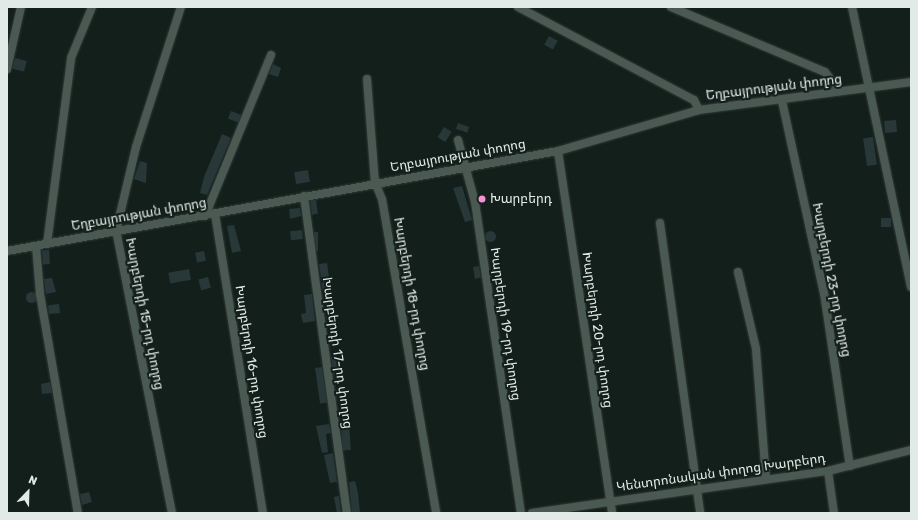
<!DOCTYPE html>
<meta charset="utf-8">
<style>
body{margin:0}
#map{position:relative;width:918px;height:520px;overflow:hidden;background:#131f1b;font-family:Rubik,"Noto Sans Armenian",sans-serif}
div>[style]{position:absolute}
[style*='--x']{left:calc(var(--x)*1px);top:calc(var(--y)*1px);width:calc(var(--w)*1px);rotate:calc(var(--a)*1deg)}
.building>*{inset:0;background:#283839;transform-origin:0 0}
.round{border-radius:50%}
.roads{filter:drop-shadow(0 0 1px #323a38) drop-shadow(0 0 1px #323a38)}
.minor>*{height:8px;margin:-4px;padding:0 4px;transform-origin:4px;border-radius:4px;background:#4b5953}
.dots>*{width:11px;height:11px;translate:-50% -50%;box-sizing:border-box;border:2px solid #131f1b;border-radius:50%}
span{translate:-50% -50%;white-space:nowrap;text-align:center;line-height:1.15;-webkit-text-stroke:4px #131f1b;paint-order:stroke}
.street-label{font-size:13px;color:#e2eae7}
.poi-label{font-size:13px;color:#e2eae7}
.left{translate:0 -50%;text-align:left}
.frame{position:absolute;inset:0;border:8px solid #e2eae7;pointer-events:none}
.north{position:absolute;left:8px;top:472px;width:40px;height:40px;-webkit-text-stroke:3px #131f1b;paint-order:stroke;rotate:23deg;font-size:11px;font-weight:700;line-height:16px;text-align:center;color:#e2eae7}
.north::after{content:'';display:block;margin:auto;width:14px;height:18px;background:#e2eae7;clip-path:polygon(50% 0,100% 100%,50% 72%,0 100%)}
</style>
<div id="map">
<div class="building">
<div style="left:549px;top:36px;width:10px;height:10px;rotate:29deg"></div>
<div style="left:15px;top:58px;width:12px;height:11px;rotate:14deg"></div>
<div style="clip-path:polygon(273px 64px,281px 68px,278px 77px,269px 74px)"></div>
<div style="left:231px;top:111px;width:11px;height:8px;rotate:22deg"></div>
<div style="left:896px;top:120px;width:12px;height:12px;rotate:85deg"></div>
<div style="left:458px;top:123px;width:12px;height:6px;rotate:20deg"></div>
<div style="left:444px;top:127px;width:9px;height:12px;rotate:32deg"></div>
<div style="clip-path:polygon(222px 134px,231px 138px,207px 195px,200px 193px,204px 177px)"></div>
<div style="left:873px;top:137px;width:28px;height:10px;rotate:82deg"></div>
<div style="clip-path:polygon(140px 161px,147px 163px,146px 183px,134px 179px)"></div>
<div style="left:308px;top:170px;width:12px;height:14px;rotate:81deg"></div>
<div style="clip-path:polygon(462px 186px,472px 220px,465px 222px,453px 188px)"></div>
<div style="left:316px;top:200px;width:14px;height:6px;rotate:82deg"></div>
<div style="clip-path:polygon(300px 208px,301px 216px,290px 219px,289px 209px)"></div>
<div style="left:881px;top:218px;width:10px;height:9px"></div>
<div style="clip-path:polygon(234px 225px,241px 251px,232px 253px,227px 226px)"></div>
<div style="left:302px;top:230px;width:9px;height:12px;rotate:84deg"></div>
<div class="round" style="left:484.5px;top:230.5px;width:11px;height:11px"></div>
<div style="left:314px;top:232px;width:4px;height:19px"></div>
<div style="left:49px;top:250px;width:14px;height:7px;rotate:86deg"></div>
<div style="left:204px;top:251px;width:10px;height:9px;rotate:79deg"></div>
<div style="left:327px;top:263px;width:57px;height:8px;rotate:82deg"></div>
<div style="left:479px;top:266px;width:12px;height:6px;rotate:81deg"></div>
<div style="left:189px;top:269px;width:11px;height:21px;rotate:80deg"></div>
<div style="left:208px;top:277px;width:11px;height:10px;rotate:75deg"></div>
<div style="clip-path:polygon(52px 278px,56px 292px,46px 294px,44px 279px)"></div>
<div class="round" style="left:25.5px;top:291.5px;width:11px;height:11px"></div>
<div style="clip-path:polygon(312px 294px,315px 321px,303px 323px,301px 314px,306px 313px,304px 295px)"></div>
<div style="left:59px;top:304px;width:9px;height:11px;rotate:84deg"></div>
<div style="left:338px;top:356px;width:21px;height:7px;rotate:82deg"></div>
<div style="left:322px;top:367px;width:36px;height:7px;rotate:82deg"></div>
<div style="clip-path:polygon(50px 382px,52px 393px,42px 394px,41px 384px)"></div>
<div style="left:346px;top:388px;width:16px;height:10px;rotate:79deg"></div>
<div style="left:349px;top:423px;width:27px;height:8px;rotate:86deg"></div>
<div style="clip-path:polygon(329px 424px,331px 433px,326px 434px,328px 452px,322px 453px,316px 426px)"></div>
<div style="clip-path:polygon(333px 453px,337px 482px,330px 483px,324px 455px)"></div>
<div style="clip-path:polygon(355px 481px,358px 493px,360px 513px,352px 513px,349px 482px)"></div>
<div style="clip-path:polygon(89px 492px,92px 502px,82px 505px,80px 494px)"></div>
<div style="clip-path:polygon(339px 496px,341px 513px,337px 513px,334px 497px)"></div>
</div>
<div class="roads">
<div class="minor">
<div style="--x:518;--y:7;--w:199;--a:27.9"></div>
<div style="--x:694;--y:100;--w:11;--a:63"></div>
<div style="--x:671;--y:7;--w:167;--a:22.9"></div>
<div style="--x:825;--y:72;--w:24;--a:52"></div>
<div style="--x:852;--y:7;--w:286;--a:78.1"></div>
<div style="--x:7;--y:69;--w:64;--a:-77.3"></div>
<div style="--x:367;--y:79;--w:103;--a:85.6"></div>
<div style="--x:375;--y:182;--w:18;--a:68"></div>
<div style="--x:382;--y:199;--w:319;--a:80.2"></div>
<div style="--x:782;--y:101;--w:197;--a:77.7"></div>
<div style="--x:824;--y:293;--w:175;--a:81.5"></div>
<div style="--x:458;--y:140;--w:64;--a:74.7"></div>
<div style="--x:475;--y:202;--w:314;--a:81.6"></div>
<div style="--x:558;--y:151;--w:366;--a:81.5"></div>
<div style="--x:304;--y:196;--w:320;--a:82.3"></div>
<div style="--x:215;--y:214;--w:303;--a:80.9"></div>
<div style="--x:205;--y:216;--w:174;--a:-67.7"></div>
<div style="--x:660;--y:223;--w:293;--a:82.1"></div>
<div style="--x:47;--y:244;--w:188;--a:-82.6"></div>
<div style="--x:71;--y:58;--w:55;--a:-67.6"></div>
<div style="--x:36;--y:246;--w:48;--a:85.2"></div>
<div style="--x:40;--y:294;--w:222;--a:80.2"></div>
<div style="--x:7;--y:251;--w:560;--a:-10.29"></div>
<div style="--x:558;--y:151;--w:147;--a:-16.2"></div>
<div style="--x:699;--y:110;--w:214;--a:-7.5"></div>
<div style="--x:738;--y:272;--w:79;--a:76.8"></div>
<div style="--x:756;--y:349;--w:130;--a:85.6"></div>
<div style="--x:828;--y:471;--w:42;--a:81.9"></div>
<div style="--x:172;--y:513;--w:288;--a:-101.2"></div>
<div style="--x:116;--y:231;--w:86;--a:-76.6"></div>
<div style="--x:136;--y:147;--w:147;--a:-72.2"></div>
<div style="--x:532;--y:513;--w:299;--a:-8.1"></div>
<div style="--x:828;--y:471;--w:86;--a:-14.2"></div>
</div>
</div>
<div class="dots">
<div style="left:482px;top:199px;background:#f491d3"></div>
</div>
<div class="street-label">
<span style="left:774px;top:88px;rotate:-7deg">Եղբայրության փողոց</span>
<span style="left:458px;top:156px;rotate:-10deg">Եղբայրության փողոց</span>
<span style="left:139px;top:215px;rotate:-10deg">Եղբայրության փողոց</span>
<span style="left:831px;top:280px;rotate:79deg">Խարբերդի 23-րդ փողոց</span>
<span style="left:411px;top:294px;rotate:80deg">Խարբերդի 18-րդ փողոց</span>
<span style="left:144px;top:314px;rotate:79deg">Խարբերդի 15-րդ փողոց</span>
<span style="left:505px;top:324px;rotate:82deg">Խարբերդի 19-րդ փողոց</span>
<span style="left:597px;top:330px;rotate:82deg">Խարբերդի 20-րդ փողոց</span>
<span style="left:337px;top:353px;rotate:82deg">Խարբերդի 17-րդ փողոց</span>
<span style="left:251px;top:362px;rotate:81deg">Խարբերդի 16-րդ փողոց</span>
<span style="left:721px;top:473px;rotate:-8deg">Կենտրոնական փողոց Խարբերդ</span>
</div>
<div class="poi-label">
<span class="left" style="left:490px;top:199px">Խարբերդ</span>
</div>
<div class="frame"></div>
<div class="north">N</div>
</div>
